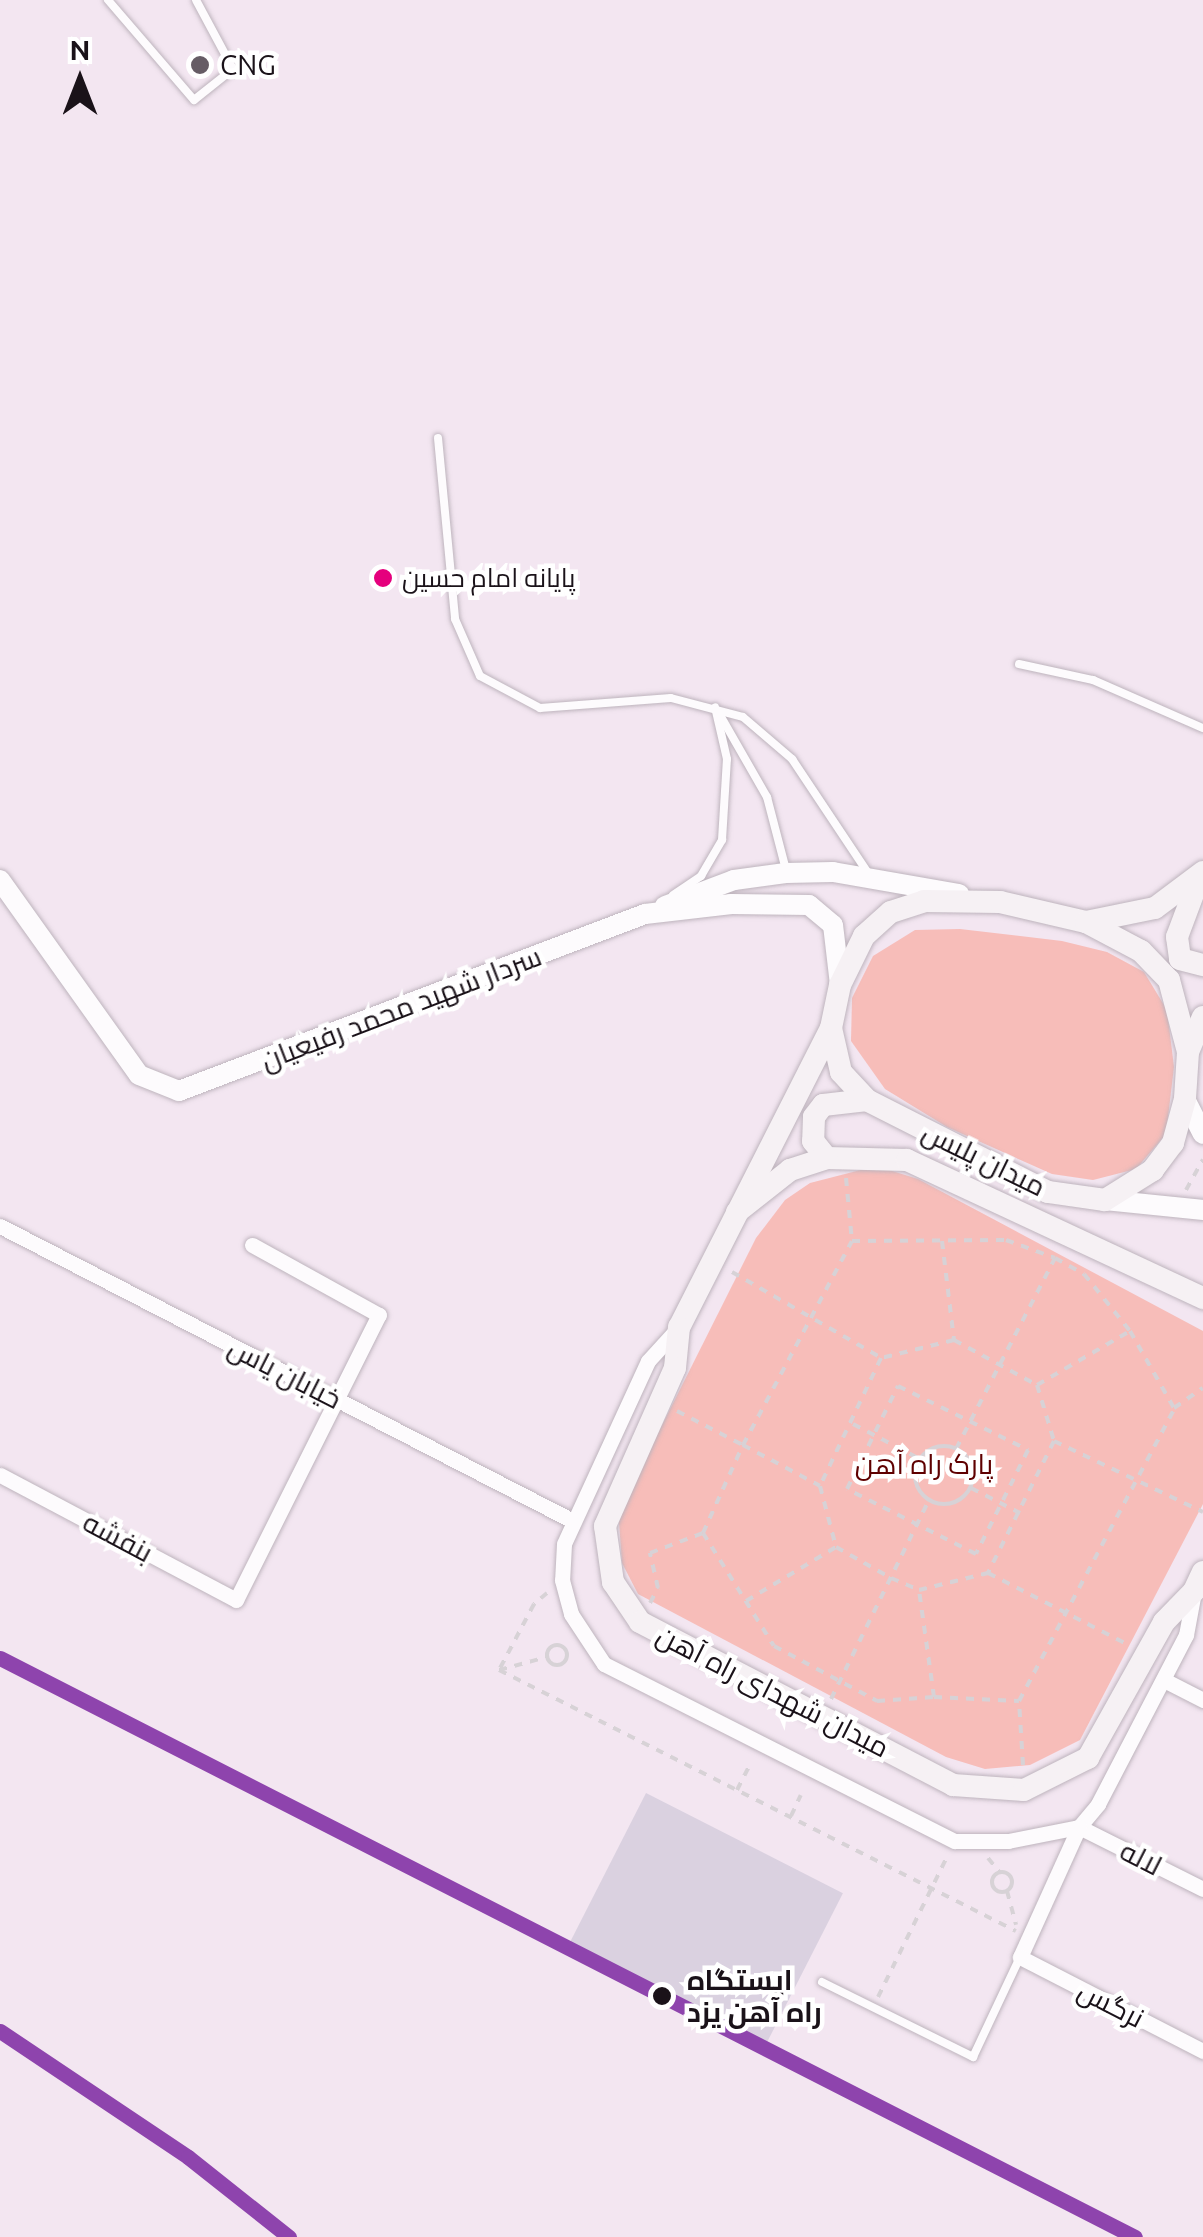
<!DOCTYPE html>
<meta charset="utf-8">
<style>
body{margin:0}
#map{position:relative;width:1203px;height:2237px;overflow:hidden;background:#f3e6f1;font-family:Ubuntu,Cairo,sans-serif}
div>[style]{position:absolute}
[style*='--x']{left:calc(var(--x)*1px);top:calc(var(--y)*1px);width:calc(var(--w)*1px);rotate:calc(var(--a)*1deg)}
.green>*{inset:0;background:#f7bdb9}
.building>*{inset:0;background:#dad1e0;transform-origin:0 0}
.path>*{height:4px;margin-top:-2px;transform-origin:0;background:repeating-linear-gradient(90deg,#d7d2d6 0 8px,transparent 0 16px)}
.path>.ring{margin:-2px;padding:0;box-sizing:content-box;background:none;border:4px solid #d7d2d6;border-radius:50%}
.roads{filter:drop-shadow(0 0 2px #beb4bd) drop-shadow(0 0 2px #beb4bd)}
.service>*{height:8px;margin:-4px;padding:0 4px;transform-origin:4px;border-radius:4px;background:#fdfbfd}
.minor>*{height:15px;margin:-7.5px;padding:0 7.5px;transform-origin:7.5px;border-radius:7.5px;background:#fdfbfd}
.tertiary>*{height:20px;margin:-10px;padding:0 10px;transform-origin:10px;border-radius:10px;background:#fdfbfd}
.secondary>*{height:22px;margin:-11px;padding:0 11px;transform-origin:11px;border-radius:11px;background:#f6f1f4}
.rail-1>*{height:15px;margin:-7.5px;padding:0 7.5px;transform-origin:7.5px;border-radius:7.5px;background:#8e44ad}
.dots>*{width:28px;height:28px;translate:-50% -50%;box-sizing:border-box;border:5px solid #fff;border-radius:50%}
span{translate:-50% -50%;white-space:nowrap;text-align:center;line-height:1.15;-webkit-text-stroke:9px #fff;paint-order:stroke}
.bus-label{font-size:26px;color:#1a1219}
.left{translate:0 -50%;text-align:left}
.poi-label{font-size:28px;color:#1a1219}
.street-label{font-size:28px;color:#1a1219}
.park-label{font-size:28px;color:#5f0000}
.stop-label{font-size:28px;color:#1a1219;font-weight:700}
.north{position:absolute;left:30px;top:30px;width:100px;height:100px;-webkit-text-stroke:8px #fff;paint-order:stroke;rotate:0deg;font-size:28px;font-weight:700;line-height:40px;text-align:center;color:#1a1219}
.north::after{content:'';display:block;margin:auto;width:35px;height:45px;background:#1a1219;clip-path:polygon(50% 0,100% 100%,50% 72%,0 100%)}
</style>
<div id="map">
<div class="green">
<div style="clip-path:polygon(960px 929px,1062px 941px,1107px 952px,1144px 972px,1167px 1010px,1174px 1067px,1166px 1134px,1136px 1169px,1093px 1180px,1052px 1174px,947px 1127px,885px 1089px,851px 1041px,852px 998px,873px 956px,915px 930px)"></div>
<div style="clip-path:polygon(876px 1166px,918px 1179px,1203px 1331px,1203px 1504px,1080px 1740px,1030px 1765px,985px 1769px,946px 1757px,638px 1594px,622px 1563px,619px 1522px,632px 1485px,756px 1238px,785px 1200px,810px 1183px)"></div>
</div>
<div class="building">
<div style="left:646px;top:1793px;width:221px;height:168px;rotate:27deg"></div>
</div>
<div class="path">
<div style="--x:846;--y:1178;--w:63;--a:84.6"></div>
<div style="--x:852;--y:1241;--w:154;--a:-0.4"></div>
<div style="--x:1006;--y:1240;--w:52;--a:20.2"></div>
<div style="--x:1055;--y:1258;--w:33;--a:29"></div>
<div style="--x:1084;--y:1274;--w:73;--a:51.1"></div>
<div style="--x:1130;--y:1331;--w:89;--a:60.3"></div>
<div style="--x:1174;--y:1408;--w:35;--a:-35"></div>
<div style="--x:1186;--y:1190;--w:35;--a:-61"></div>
<div style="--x:942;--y:1241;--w:100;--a:83.1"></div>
<div style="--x:954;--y:1340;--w:94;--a:28.5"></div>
<div style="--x:1037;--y:1385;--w:108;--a:-30.1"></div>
<div style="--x:732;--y:1272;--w:171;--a:29.9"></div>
<div style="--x:954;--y:1340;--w:75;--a:166.1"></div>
<div style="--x:881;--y:1358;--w:142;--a:115.5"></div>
<div style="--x:820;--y:1486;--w:63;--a:75.3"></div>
<div style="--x:836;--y:1547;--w:63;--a:29.4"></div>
<div style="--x:891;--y:1578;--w:30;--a:23"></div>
<div style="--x:919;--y:1590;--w:71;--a:-13.8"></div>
<div style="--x:1037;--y:1385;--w:59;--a:73.1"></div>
<div style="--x:1054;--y:1441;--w:148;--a:116.6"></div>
<div style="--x:988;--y:1573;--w:158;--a:27.1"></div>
<div style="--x:898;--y:1386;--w:145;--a:26.2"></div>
<div style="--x:1028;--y:1450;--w:116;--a:116.6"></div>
<div style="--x:976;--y:1554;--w:144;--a:-153.3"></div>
<div style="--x:847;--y:1489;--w:115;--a:-63.7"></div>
<div style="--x:677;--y:1411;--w:74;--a:27.3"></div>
<div style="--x:743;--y:1445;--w:231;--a:-61.9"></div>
<div style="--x:853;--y:1424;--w:76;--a:27.6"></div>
<div style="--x:1054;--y:1441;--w:165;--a:25.5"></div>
<div class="ring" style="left:915px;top:1446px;width:54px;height:54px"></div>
<div style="--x:956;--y:1449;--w:215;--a:-62.6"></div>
<div style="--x:971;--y:1488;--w:55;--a:27"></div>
<div style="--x:703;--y:1533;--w:97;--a:-65.6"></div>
<div style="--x:743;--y:1445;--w:87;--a:28"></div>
<div style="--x:547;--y:1593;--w:17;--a:140"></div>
<div style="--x:534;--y:1604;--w:75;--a:117.9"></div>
<div style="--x:499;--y:1670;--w:579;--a:26.79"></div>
<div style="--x:746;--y:1601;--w:105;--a:-31"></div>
<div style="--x:650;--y:1603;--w:17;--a:-62"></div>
<div style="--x:658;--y:1588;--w:36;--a:-103"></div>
<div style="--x:650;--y:1553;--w:57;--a:-20.7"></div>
<div style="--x:703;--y:1533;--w:133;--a:57.9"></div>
<div style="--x:774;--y:1646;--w:117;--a:28.1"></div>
<div style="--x:877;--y:1701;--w:57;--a:-4"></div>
<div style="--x:934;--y:1697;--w:108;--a:-98"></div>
<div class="ring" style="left:547px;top:1645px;width:16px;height:16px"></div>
<div style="--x:499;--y:1670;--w:50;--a:-15.2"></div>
<div style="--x:934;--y:1697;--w:85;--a:2.7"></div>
<div style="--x:831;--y:1699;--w:222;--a:-63.8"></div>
<div style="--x:1023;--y:1765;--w:64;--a:-93.6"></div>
<div style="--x:1019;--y:1701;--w:331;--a:-62"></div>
<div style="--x:737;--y:1790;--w:25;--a:-63"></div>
<div style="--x:791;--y:1816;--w:23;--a:-65"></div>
<div style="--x:988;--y:1858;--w:19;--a:51"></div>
<div class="ring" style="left:992px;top:1872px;width:16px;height:16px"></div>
<div style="--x:1007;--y:1891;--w:35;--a:75"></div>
<div style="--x:878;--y:1997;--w:156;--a:-63.8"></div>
</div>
<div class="roads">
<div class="service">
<div style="--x:108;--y:0;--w:132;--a:49.3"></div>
<div style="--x:194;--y:100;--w:50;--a:-38.5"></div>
<div style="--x:233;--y:69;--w:78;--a:-118.2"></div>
<div style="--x:438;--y:438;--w:182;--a:84.6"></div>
<div style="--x:455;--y:619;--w:62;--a:66.3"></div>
<div style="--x:480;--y:676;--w:68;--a:28.1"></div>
<div style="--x:540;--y:708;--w:131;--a:-4.4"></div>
<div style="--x:671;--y:698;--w:74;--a:14.8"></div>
<div style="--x:743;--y:717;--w:65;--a:40.6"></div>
<div style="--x:792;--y:759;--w:137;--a:56.3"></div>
<div style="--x:1019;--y:664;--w:76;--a:12.2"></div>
<div style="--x:1093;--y:680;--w:120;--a:23.6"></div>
<div style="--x:720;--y:715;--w:95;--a:60.2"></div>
<div style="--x:767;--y:797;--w:75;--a:75.4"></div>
<div style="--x:673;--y:895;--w:34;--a:-34"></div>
<div style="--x:701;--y:876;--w:42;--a:-59.7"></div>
<div style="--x:722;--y:840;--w:81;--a:-86.5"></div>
<div style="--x:727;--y:759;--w:53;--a:-103"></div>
<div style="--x:822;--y:1982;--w:169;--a:26.4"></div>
<div style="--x:973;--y:2057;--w:110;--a:-64.8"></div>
</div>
<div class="minor">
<div style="--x:0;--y:1226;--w:642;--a:27.24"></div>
<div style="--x:679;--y:1327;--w:46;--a:132.4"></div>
<div style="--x:648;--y:1361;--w:201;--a:114.7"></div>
<div style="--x:564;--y:1544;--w:36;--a:93"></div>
<div style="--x:562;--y:1580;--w:35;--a:75"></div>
<div style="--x:571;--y:1614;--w:60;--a:56.6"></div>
<div style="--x:604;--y:1664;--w:393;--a:26.8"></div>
<div style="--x:955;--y:1841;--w:53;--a:0"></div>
<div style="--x:1008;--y:1841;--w:72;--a:-11.2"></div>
<div style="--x:1079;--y:1827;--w:30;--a:-50"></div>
<div style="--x:1098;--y:1804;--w:191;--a:-62.5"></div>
<div style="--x:1186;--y:1635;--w:44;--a:-79.5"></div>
<div style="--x:0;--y:1475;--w:267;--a:27.9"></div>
<div style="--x:236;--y:1600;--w:319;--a:-63.4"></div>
<div style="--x:379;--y:1315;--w:145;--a:-151.1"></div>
<div style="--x:1164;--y:1680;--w:44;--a:27.1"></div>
<div style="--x:1203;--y:1889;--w:139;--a:-153.4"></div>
<div style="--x:1079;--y:1827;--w:143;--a:114.4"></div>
<div style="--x:1020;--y:1957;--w:206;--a:27.2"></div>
</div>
<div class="tertiary">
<div style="--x:0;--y:880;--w:239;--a:54.5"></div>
<div style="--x:139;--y:1075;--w:43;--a:21.8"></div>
<div style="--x:179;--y:1091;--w:498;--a:-20.8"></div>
<div style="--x:645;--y:914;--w:87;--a:-6.6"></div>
<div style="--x:731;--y:904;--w:78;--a:0.7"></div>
<div style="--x:809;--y:905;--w:31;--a:40"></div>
<div style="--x:833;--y:925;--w:60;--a:83.3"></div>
<div style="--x:665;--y:906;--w:74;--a:-20.6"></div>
<div style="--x:734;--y:880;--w:52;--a:-7.7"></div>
<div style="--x:786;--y:873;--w:47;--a:-1.2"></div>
<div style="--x:833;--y:872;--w:128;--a:9.9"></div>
<div style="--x:1185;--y:1099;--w:39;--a:63"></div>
<div style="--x:1105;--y:1200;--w:99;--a:5.8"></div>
</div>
<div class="secondary">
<div style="--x:1198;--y:881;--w:60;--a:110.6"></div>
<div style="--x:1177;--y:937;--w:22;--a:82"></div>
<div style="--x:1180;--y:959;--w:24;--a:15"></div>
<div style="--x:924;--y:901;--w:76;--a:0.8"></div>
<div style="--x:1000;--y:902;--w:88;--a:13.1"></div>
<div style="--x:1086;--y:922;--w:62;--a:27.8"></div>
<div style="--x:1141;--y:951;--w:40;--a:46"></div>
<div style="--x:1169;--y:980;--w:74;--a:75.2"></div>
<div style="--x:1188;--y:1052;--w:47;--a:93.7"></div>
<div style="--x:1185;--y:1099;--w:46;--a:105.3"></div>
<div style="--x:1173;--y:1143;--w:34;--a:127"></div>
<div style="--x:1153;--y:1170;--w:57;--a:148"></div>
<div style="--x:1105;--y:1200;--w:58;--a:-172"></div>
<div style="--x:1048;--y:1192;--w:203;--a:-153.1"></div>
<div style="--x:867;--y:1100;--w:38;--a:-133"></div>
<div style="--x:841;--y:1072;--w:45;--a:-102.8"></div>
<div style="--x:831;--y:1028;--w:44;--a:-78.2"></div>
<div style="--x:840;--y:985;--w:55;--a:-63.9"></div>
<div style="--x:864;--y:936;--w:36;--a:-42"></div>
<div style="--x:891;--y:912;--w:35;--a:-18"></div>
<div style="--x:1086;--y:922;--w:70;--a:-11.5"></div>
<div style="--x:1155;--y:908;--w:60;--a:-36.9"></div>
<div style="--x:831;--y:1028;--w:335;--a:116.9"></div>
<div style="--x:679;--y:1327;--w:41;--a:95.6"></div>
<div style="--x:675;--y:1368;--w:173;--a:113.9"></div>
<div style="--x:605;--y:1526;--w:57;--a:81.9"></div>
<div style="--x:613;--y:1582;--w:48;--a:56"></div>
<div style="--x:640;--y:1622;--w:353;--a:27.5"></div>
<div style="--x:953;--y:1785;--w:71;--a:4"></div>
<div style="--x:1024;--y:1790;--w:72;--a:-26.6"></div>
<div style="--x:1088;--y:1758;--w:156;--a:-60.8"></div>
<div style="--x:1164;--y:1622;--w:43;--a:-45.9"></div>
<div style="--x:1194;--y:1591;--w:21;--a:-65"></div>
<div style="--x:1188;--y:1052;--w:38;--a:-67"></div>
<div style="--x:867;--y:1100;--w:44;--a:173.5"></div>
<div style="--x:823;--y:1105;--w:15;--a:127"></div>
<div style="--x:814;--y:1117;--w:24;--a:92"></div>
<div style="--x:813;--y:1141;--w:22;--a:51"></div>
<div style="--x:827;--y:1158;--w:80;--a:1.4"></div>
<div style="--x:907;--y:1160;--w:327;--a:25"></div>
<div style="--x:737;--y:1212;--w:68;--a:-38.4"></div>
<div style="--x:790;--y:1170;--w:39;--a:-18"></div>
</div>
</div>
<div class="rail-1">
<div style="--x:0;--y:1658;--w:1274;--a:27.03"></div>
<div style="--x:0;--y:2031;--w:226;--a:33.8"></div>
<div style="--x:188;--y:2157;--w:129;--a:38.4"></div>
</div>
<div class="dots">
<div style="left:200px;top:65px;background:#665c65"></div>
<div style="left:383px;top:578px;background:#e5007d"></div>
<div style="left:662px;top:1996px;background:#1a1219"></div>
</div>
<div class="bus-label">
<span class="left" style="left:402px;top:578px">پایانه امام حسین</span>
</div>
<div class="poi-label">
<span class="left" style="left:220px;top:65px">CNG</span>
</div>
<div class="street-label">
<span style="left:401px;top:1008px;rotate:-21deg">سردار شهید محمد رفیعیان</span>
<span style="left:984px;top:1159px;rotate:26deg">میدان پلیس</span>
<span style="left:285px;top:1373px;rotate:27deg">خیابان یاس</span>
<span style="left:118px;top:1537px;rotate:28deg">بنفشه</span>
<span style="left:773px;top:1691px;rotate:27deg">میدان شهدای راه آهن</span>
<span style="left:1141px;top:1858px;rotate:27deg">لاله</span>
<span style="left:1111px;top:2004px;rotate:27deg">نرگس</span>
</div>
<div class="park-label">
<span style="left:924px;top:1464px">پارک راه آهن</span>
</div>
<div class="stop-label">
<span class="left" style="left:687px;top:1996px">ایستگاه<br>راه آهن یزد</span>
</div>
<div class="north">N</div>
</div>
